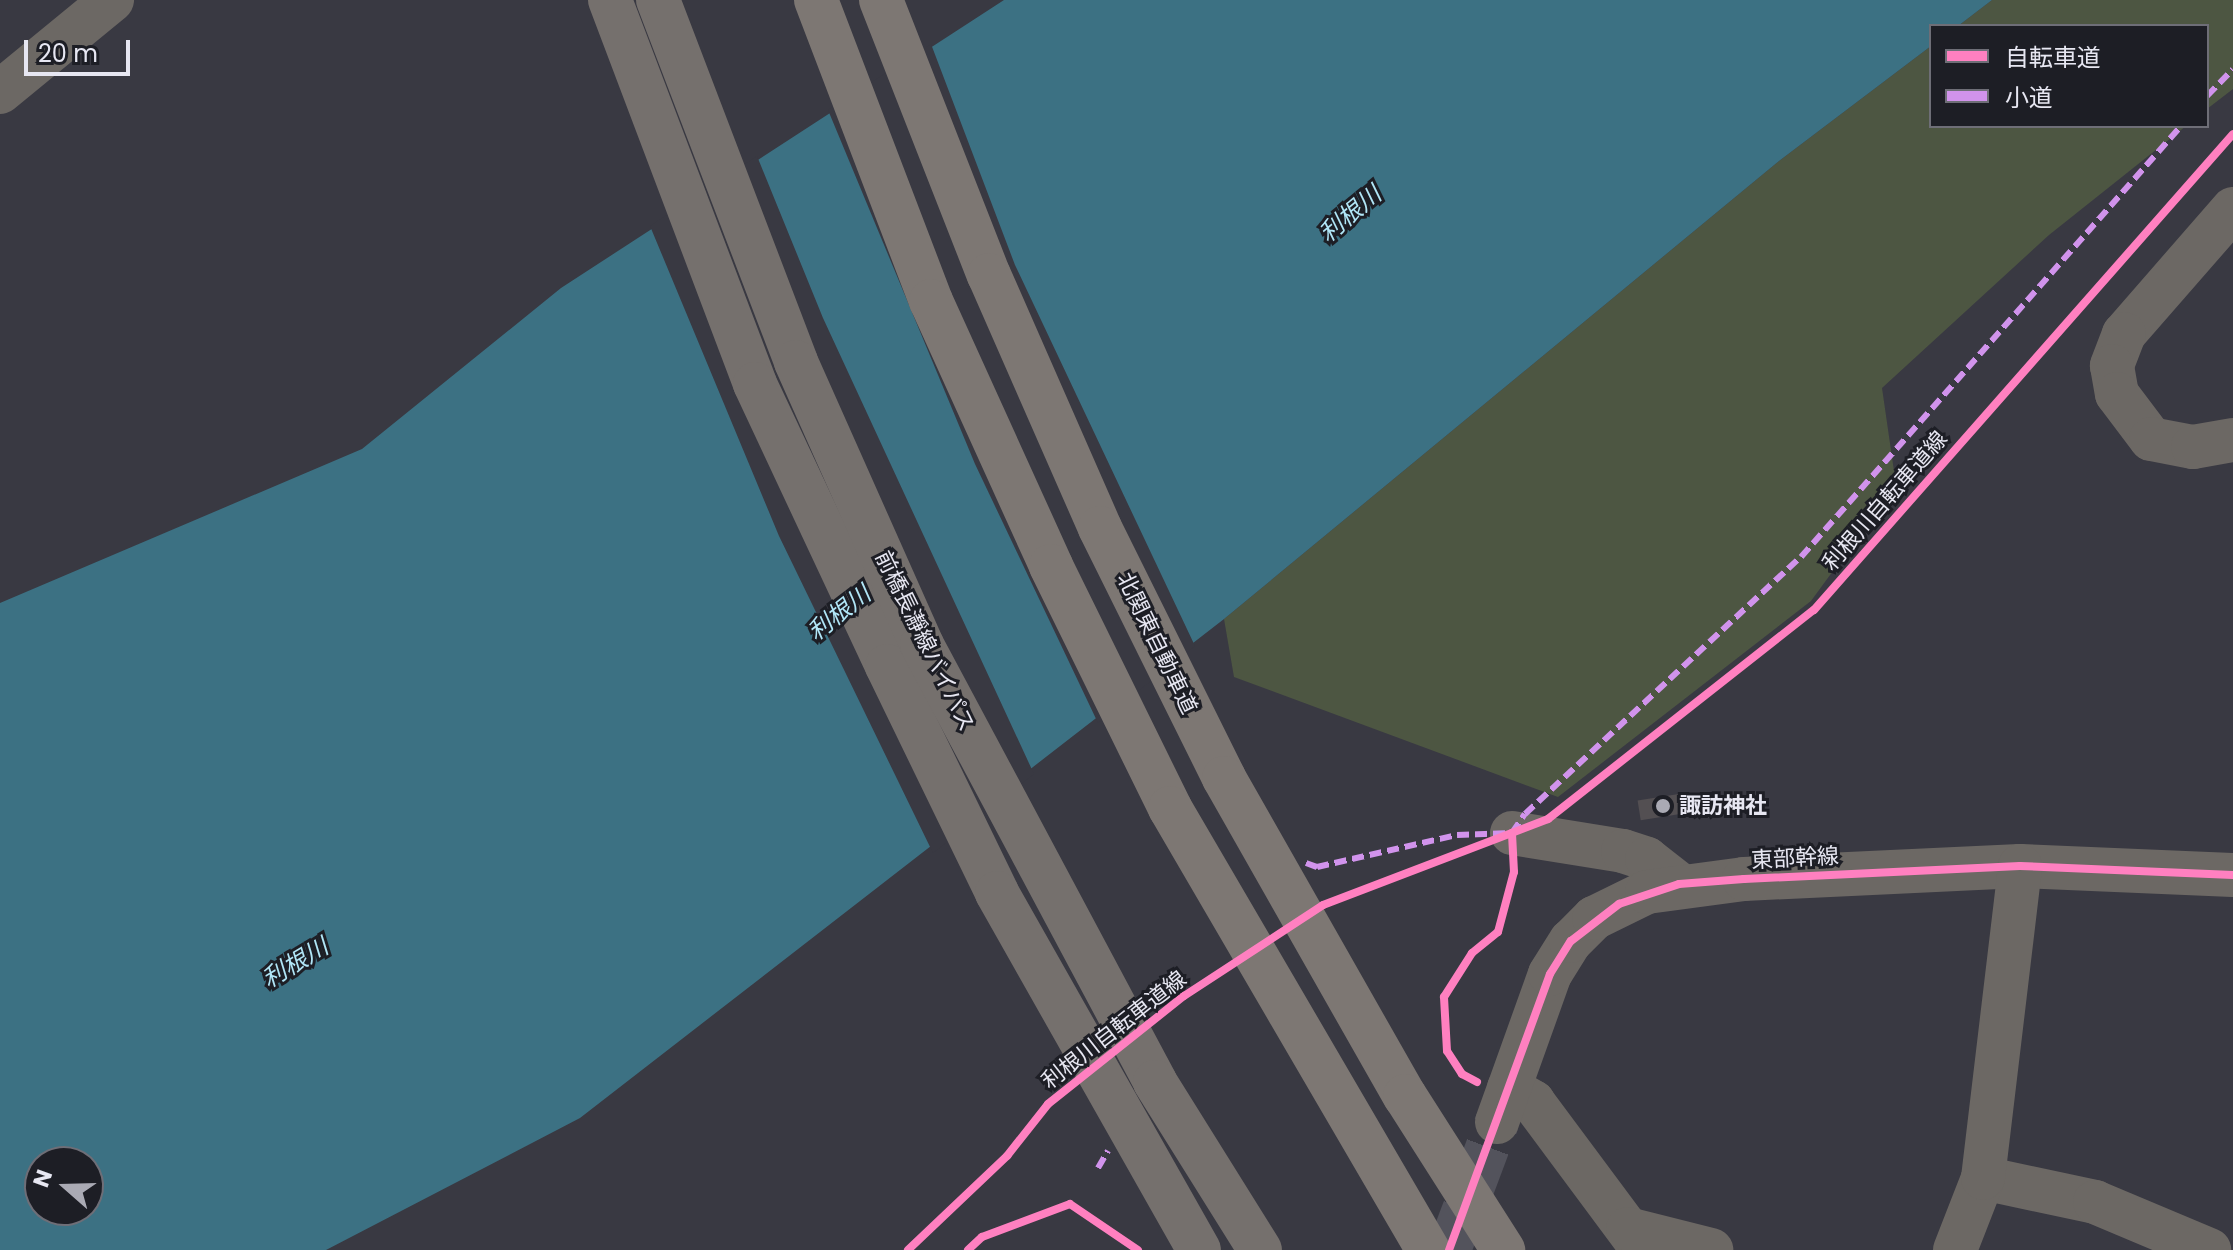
<!DOCTYPE html>
<meta charset="utf-8">
<style>
body{margin:0}
#map{position:relative;width:2233px;height:1250px;overflow:hidden;background:#393942;font-family:Poppins,"Noto Sans JP",sans-serif}
div>[style]{position:absolute}
[style*='--x']{left:calc(var(--x)*1px);top:calc(var(--y)*1px);width:calc(var(--w)*1px);rotate:calc(var(--a)*1deg)}
.green>*{inset:0;background:#4d5642}
.water>*{inset:0;background:#3c7183}
.pier>*{inset:0;background:#393942}
.building>*{inset:0;background:#534f52;transform-origin:0 0}
.minor-tunnel>*{height:44px;margin-top:-22px;transform-origin:0;background:repeating-linear-gradient(90deg,#53535c 0 44px,transparent 0 66px)}
.minor>*{height:44px;margin:-22px;padding:0 22px;transform-origin:22px;border-radius:22px;background:#6c6864}
.major>*{height:44px;margin:-22px;padding:0 22px;transform-origin:22px;border-radius:22px;background:#75706d}
.highway>*{height:44px;margin:-22px;padding:0 22px;transform-origin:22px;border-radius:22px;background:#7d7773}
.quiet>*{height:6px;margin-top:-3px;transform-origin:0;background:repeating-linear-gradient(90deg,#d193ec 0 12px,transparent 0 18px)}
.cycleway>*{height:8px;margin:-4px;padding:0 4px;transform-origin:4px;border-radius:4px;background:#ff80c0}
.dots>*{width:22px;height:22px;translate:-50% -50%;box-sizing:border-box;border:4px solid #1d1e25;border-radius:50%}
span{translate:-50% -50%;white-space:nowrap;text-align:center;line-height:1.15;-webkit-text-stroke:6px #1d1e25;paint-order:stroke}
.street-label{font-size:22px;color:#e7e7f2}
.poi-label{font-size:22px;color:#e7e7f2;font-weight:700}
.left{translate:0 -50%;text-align:left}
.water-label{font-size:24px;color:#b1e6f7;font-style:italic}
.legend{position:absolute;left:1929px;top:24px;width:280px;height:104px;box-sizing:border-box;background:#1d1e25;border:2px solid #6e6e77;margin:0;padding:10px 14px;list-style:none;font-size:24px;color:#e7e7f2}
.legend li{display:flex;align-items:center;gap:16px;height:40px}
.legend b{width:40px;border:2px solid #6e6e77}
.north{position:absolute;left:24px;top:1146px;width:80px;height:80px;box-sizing:border-box;background:#1d1e25;border:2px solid #6e6e77;border-radius:50%;rotate:290deg;font-size:22px;font-weight:700;line-height:32px;text-align:center;color:#e7e7f2}
.north::after{content:'';display:block;margin:auto;width:28px;height:36px;background:#aaaab4;clip-path:polygon(50% 0,100% 100%,50% 72%,0 100%)}
.scale{position:absolute;left:24px;top:40px;width:106px;height:36px;box-sizing:border-box;border:4px solid #e7e7f2;border-top:0;padding-left:10px;font-size:24px;line-height:28px;white-space:nowrap;color:#e7e7f2;-webkit-text-stroke:6px #1d1e25;paint-order:stroke}
</style>
<div id="map">
<div class="green">
<div style="clip-path:polygon(1992px 0,2233px 0,2233px 89px,2207px 109px,2207px 26px,1958px 26px)"></div>
<div style="clip-path:polygon(1931px 46px,1931px 126px,2186px 126px,2049px 235px,1882px 388px,1896px 485px,1811px 601px,1558px 797px,1234px 677px,1224px 619px,1779px 161px)"></div>
</div>
<div class="water">
<div style="clip-path:polygon(evenodd,1004px 0,1992px 0,1958px 26px,1931px 26px,1931px 46px,1779px 161px,1224px 619px,580px 1118px,326px 1250px,0 1250px,0 603px,362px 449px,561px 288px,1004px 0,40px 1162px,88px 1162px,88px 1210px,40px 1210px,40px 1162px)"></div>
</div>
<div class="pier">
<div style="clip-path:polygon(931px 44px,1015px 265px,1195px 646px,1098px 723px,975px 464px,828px 110px)"></div>
<div style="clip-path:polygon(757px 156px,823px 318px,1034px 774px,933px 853px,779px 536px,650px 226px)"></div>
</div>
<div class="building">
<div style="left:1685px;top:793px;width:20px;height:48px;rotate:81deg"></div>
</div>
<div class="minor-tunnel">
<div style="--x:1449;--y:1250;--w:137;--a:-69.4"></div>
</div>
<div class="minor">
<div style="--x:0;--y:92;--w:145;--a:-39.4"></div>
<div style="--x:2233;--y:209;--w:166;--a:131.1"></div>
<div style="--x:2124;--y:334;--w:34;--a:111"></div>
<div style="--x:2112;--y:366;--w:28;--a:80"></div>
<div style="--x:2117;--y:394;--w:56;--a:52.9"></div>
<div style="--x:2151;--y:439;--w:43;--a:10.8"></div>
<div style="--x:2193;--y:447;--w:41;--a:-9.9"></div>
<div style="--x:1512;--y:833;--w:112;--a:9.2"></div>
<div style="--x:1623;--y:851;--w:25;--a:18"></div>
<div style="--x:1647;--y:859;--w:41;--a:38"></div>
<div style="--x:1509;--y:1088;--w:28;--a:30"></div>
<div style="--x:1533;--y:1102;--w:184;--a:53.4"></div>
<div style="--x:1497;--y:1122;--w:157;--a:-70.3"></div>
<div style="--x:1550;--y:974;--w:39;--a:-58"></div>
<div style="--x:1571;--y:941;--w:33;--a:-45"></div>
<div style="--x:1594;--y:918;--w:59;--a:-26.1"></div>
<div style="--x:1647;--y:892;--w:98;--a:-7.6"></div>
<div style="--x:1744;--y:879;--w:276;--a:-2.7"></div>
<div style="--x:2020;--y:866;--w:213;--a:2.4"></div>
<div style="--x:1983;--y:1178;--w:115;--a:12.1"></div>
<div style="--x:2095;--y:1202;--w:124;--a:22.8"></div>
<div style="--x:1628;--y:1229;--w:86;--a:14.2"></div>
<div style="--x:1955;--y:1250;--w:77;--a:-68.7"></div>
<div style="--x:1983;--y:1178;--w:314;--a:-83.2"></div>
</div>
<div class="major">
<div style="--x:610;--y:0;--w:410;--a:69.3"></div>
<div style="--x:755;--y:384;--w:311;--a:64.9"></div>
<div style="--x:887;--y:666;--w:252;--a:64.1"></div>
<div style="--x:997;--y:893;--w:410;--a:60.5"></div>
<div style="--x:658;--y:0;--w:387;--a:69.1"></div>
<div style="--x:796;--y:362;--w:310;--a:66"></div>
<div style="--x:922;--y:645;--w:495;--a:61.9"></div>
<div style="--x:1155;--y:1082;--w:198;--a:58"></div>
</div>
<div class="highway">
<div style="--x:816;--y:0;--w:322;--a:69.1"></div>
<div style="--x:931;--y:301;--w:291;--a:65.6"></div>
<div style="--x:1051;--y:566;--w:270;--a:63.8"></div>
<div style="--x:1170;--y:808;--w:512;--a:59.73"></div>
<div style="--x:881;--y:0;--w:295;--a:68.6"></div>
<div style="--x:989;--y:275;--w:276;--a:66.3"></div>
<div style="--x:1100;--y:528;--w:279;--a:63.6"></div>
<div style="--x:1224;--y:778;--w:366;--a:60.4"></div>
<div style="--x:1405;--y:1096;--w:183;--a:57.5"></div>
</div>
<div class="quiet">
<div style="--x:2207;--y:96;--w:37;--a:-46"></div>
<div style="--x:1306;--y:863;--w:12;--a:20"></div>
<div style="--x:1317;--y:867;--w:144;--a:-12.9"></div>
<div style="--x:1457;--y:835;--w:55;--a:-2.1"></div>
<div style="--x:1512;--y:833;--w:23;--a:-56"></div>
<div style="--x:1525;--y:814;--w:377;--a:-43"></div>
<div style="--x:1801;--y:557;--w:575;--a:-48.6"></div>
<div style="--x:1098;--y:1168;--w:20;--a:-60"></div>
</div>
<div class="cycleway">
<div style="--x:1477;--y:1082;--w:17;--a:-152"></div>
<div style="--x:1462;--y:1074;--w:27;--a:-123"></div>
<div style="--x:1447;--y:1051;--w:54;--a:-93.2"></div>
<div style="--x:1444;--y:997;--w:52;--a:-57.5"></div>
<div style="--x:1472;--y:953;--w:33;--a:-39"></div>
<div style="--x:1498;--y:932;--w:62;--a:-75.1"></div>
<div style="--x:1514;--y:872;--w:39;--a:-93"></div>
<div style="--x:908;--y:1250;--w:137;--a:-43.5"></div>
<div style="--x:1007;--y:1156;--w:66;--a:-51.7"></div>
<div style="--x:1048;--y:1104;--w:174;--a:-38.5"></div>
<div style="--x:1184;--y:996;--w:166;--a:-33.2"></div>
<div style="--x:1323;--y:905;--w:241;--a:-20.9"></div>
<div style="--x:1548;--y:819;--w:338;--a:-38.2"></div>
<div style="--x:1814;--y:610;--w:634;--a:-48.64"></div>
<div style="--x:968;--y:1250;--w:19;--a:-43"></div>
<div style="--x:982;--y:1237;--w:94;--a:-20.6"></div>
<div style="--x:1070;--y:1204;--w:82;--a:34.1"></div>
<div style="--x:1449;--y:1250;--w:294;--a:-69.9"></div>
<div style="--x:1550;--y:974;--w:39;--a:-58"></div>
<div style="--x:1571;--y:941;--w:61;--a:-37.6"></div>
<div style="--x:1619;--y:904;--w:63;--a:-18.4"></div>
<div style="--x:1679;--y:884;--w:65;--a:-4.4"></div>
<div style="--x:1744;--y:879;--w:276;--a:-2.7"></div>
<div style="--x:2020;--y:866;--w:213;--a:2.4"></div>
</div>
<div class="dots">
<div style="left:1663px;top:806px;background:#aaaab4"></div>
</div>
<div class="street-label">
<span style="left:1885px;top:501px;rotate:-49deg">利根川自転車道線</span>
<span style="left:925px;top:641px;rotate:64deg">前橋長瀞線バイパス</span>
<span style="left:1157px;top:643px;rotate:64deg">北関東自動車道</span>
<span style="left:1795px;top:858px;rotate:-3deg">東部幹線</span>
<span style="left:1114px;top:1030px;rotate:-38deg">利根川自転車道線</span>
</div>
<div class="poi-label">
<span class="left" style="left:1679px;top:806px">諏訪神社</span>
</div>
<div class="water-label">
<span style="left:1350px;top:214px;rotate:-40deg">利根川</span>
<span style="left:839px;top:613px;rotate:-38deg">利根川</span>
<span style="left:295px;top:963px;rotate:-31deg">利根川</span>
</div>
<ul class="legend">
<li><b style="height:10px;background:#ff80c0"></b>自転車道</li>
<li><b style="height:10px;background:#d193ec"></b>小道</li>
</ul>
<div class="north">N</div>
<div class="scale">20 m</div>
</div>
